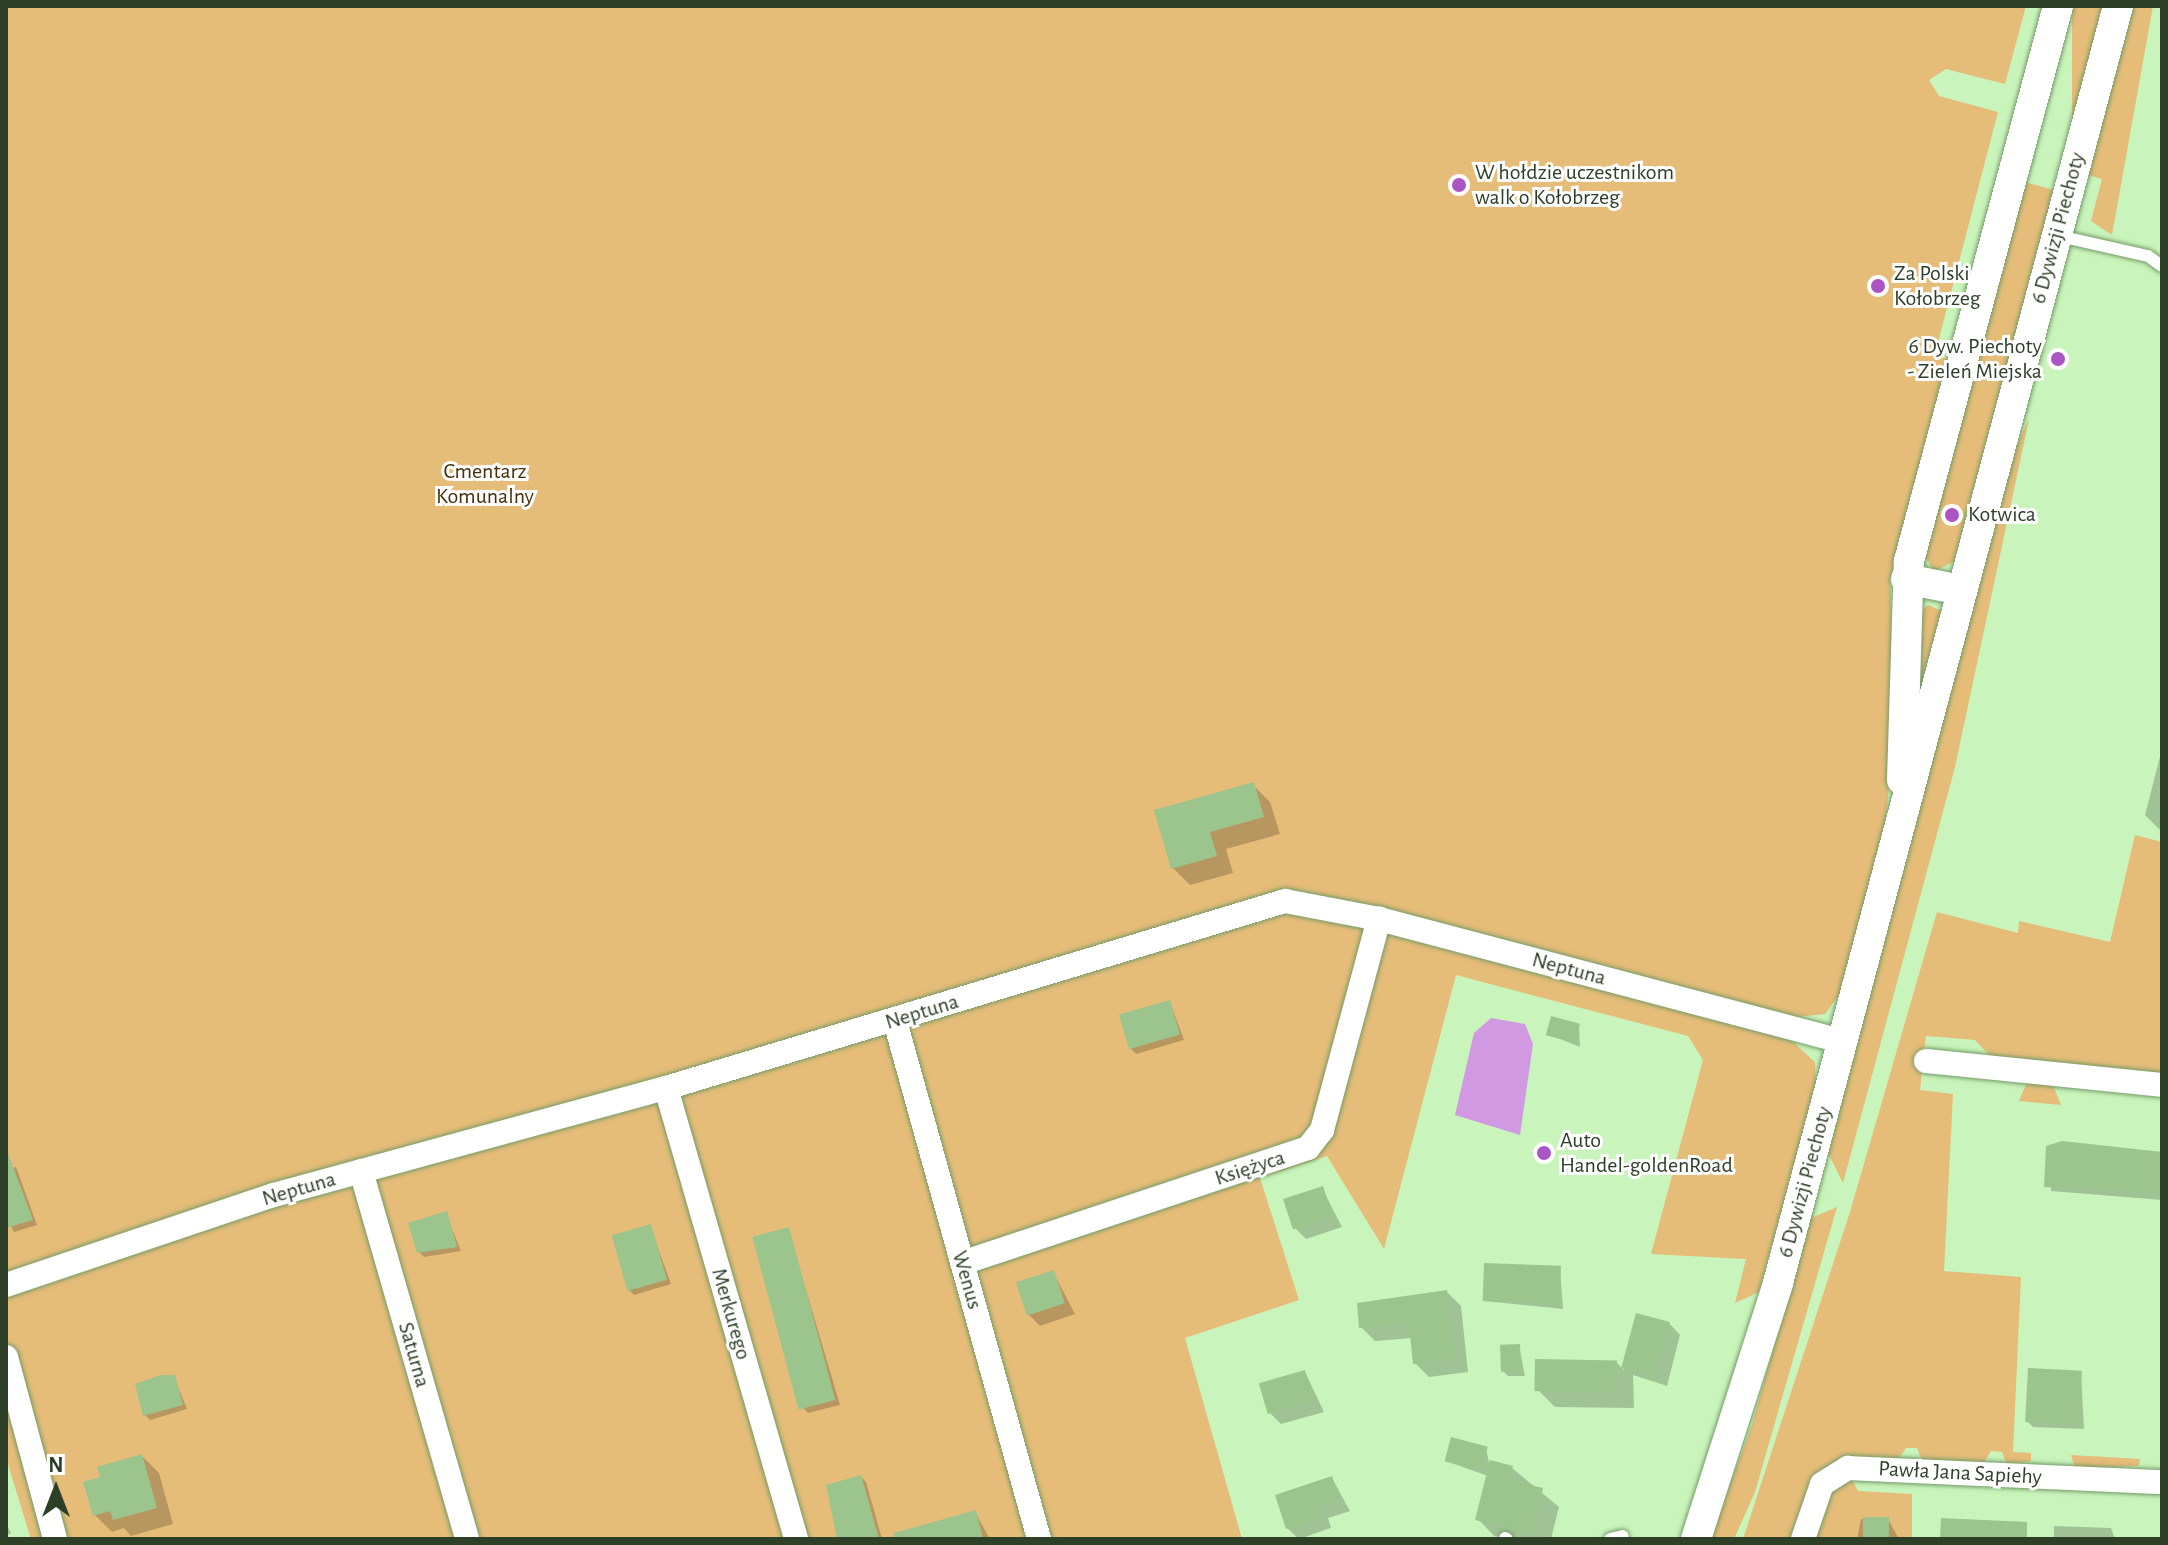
<!DOCTYPE html>
<meta charset="utf-8">
<style>
body{margin:0}
#map{position:relative;width:2168px;height:1545px;overflow:hidden;background:#c9f4bb;font-family:"Alegreya Sans",sans-serif}
div>[style]{position:absolute}
[style*='--x']{left:calc(var(--x)*1px);top:calc(var(--y)*1px);width:calc(var(--w)*1px);rotate:calc(var(--a)*1deg)}
.green>*{inset:0;background:#e6bc79;transform-origin:0 0}
.water>*{inset:0;background:#d099e1}
.shadow>*{inset:0;background:#0003}
.building>*{inset:0;background:#9cc58e;transform-origin:0 0}
.roads{filter:drop-shadow(0 0 2px #749c67) drop-shadow(0 0 2px #749c67)}
.service>*{height:12px;margin:-6px;padding:0 6px;transform-origin:6px;border-radius:6px;background:#fff}
.minor>*{height:24px;margin:-12px;padding:0 12px;transform-origin:12px;border-radius:12px;background:#fff}
.tertiary>*{height:30px;margin:-15px;padding:0 15px;transform-origin:15px;border-radius:15px;background:#fff}
.dots>*{width:22px;height:22px;translate:-50% -50%;box-sizing:border-box;border:4px solid #fff;border-radius:50%}
span{translate:-50% -50%;white-space:nowrap;text-align:center;line-height:1.15;-webkit-text-stroke:6px #fff;paint-order:stroke}
.poi-label{font-size:22px;color:#2e3f28}
.left{translate:0 -50%;text-align:left}
.right{translate:-100% -50%;text-align:right}
.street-label{font-size:22px;color:#2e3f28}
.park-label{font-size:22px;color:#442f0a}
.frame{position:absolute;inset:0;border:8px solid #2e3f28;pointer-events:none}
.north{position:absolute;left:16px;top:1449px;width:80px;height:80px;-webkit-text-stroke:6px #fff;paint-order:stroke;rotate:0deg;font-size:22px;font-weight:700;line-height:32px;text-align:center;color:#2e3f28}
.north::after{content:'';display:block;margin:auto;width:28px;height:36px;background:#2e3f28;clip-path:polygon(50% 0,100% 100%,50% 72%,0 100%)}
</style>
<div id="map">
<div class="green">
<div style="clip-path:polygon(6px 6px,2026px 6px,2005px 84px,1946px 69px,1929px 80px,1939px 96px,1998px 112px,1935px 354px,1948px 360px,1890px 580px,1894px 733px,1885px 827px,1842px 991px,1825px 1014px,1796px 1017px,1791px 1040px,1815px 1062px,1816px 1087px,1759px 1292px,1735px 1303px,1746px 1259px,1651px 1254px,1703px 1060px,1688px 1036px,1456px 975px,1384px 1249px,1327px 1156px,1260px 1178px,1299px 1300px,1185px 1338px,1242px 1539px,31px 1539px,6px 1458px)"></div>
<div style="left:2072px;top:6px;width:31px;height:159px"></div>
<div style="clip-path:polygon(2132px 6px,2153px 6px,2112px 235px,2091px 221px,2102px 179px,2088px 175px)"></div>
<div style="clip-path:polygon(2025px 182px,2054px 190px,1954px 562px,1934px 571px,1924px 555px)"></div>
<div style="clip-path:polygon(2029px 419px,1955px 767px,1843px 1183px,1828px 1153px,2012px 455px)"></div>
<div style="clip-path:polygon(1928px 605px,1944px 612px,1917px 701px,1922px 610px)"></div>
<div style="clip-path:polygon(2135px 835px,2162px 842px,2162px 1075px,1992px 1058px,1975px 1040px,1926px 1036px,1920px 1090px,1953px 1094px,1944px 1271px,2021px 1277px,2013px 1452px,2031px 1453px,2031px 1461px,2007px 1465px,2002px 1452px,1991px 1451px,1983px 1464px,1922px 1461px,1917px 1448px,1906px 1448px,1898px 1460px,1844px 1458px,1822px 1470px,1793px 1539px,1743px 1539px,1850px 1212px,1937px 912px,2018px 933px,2019px 921px,2110px 942px)"></div>
<div style="clip-path:polygon(2027px 1082px,2053px 1085px,2061px 1105px,2019px 1101px)"></div>
<div style="clip-path:polygon(1837px 1207px,1755px 1492px,1734px 1539px,1710px 1539px,1752px 1425px,1809px 1219px)"></div>
<div style="clip-path:polygon(2071px 1455px,2140px 1459px,2139px 1466px,2075px 1468px)"></div>
<div style="clip-path:polygon(1851px 1478px,1858px 1491px,1912px 1494px,1912px 1539px,1814px 1539px,1830px 1493px)"></div>
</div>
<div class="water">
<div style="clip-path:polygon(1491px 1018px,1525px 1024px,1533px 1044px,1520px 1135px,1455px 1115px,1474px 1033px)"></div>
</div>
<div class="shadow">
<div style="clip-path:polygon(2162px 749px,2162px 832px,2145px 815px)"></div>
<div style="clip-path:polygon(1253px 785px,1270px 802px,1280px 834px,1226px 849px,1233px 873px,1190px 885px,1173px 868px)"></div>
<div style="clip-path:polygon(1170px 1002px,1184px 1040px,1136px 1054px,1131px 1049px)"></div>
<div style="clip-path:polygon(1579px 1026px,1580px 1047px,1548px 1034px)"></div>
<div style="clip-path:polygon(2048px 1148px,2162px 1153px,2162px 1200px,2051px 1191px)"></div>
<div style="clip-path:polygon(16px 1167px,37px 1225px,14px 1232px,6px 1217px,6px 1170px)"></div>
<div style="clip-path:polygon(1322px 1188px,1342px 1227px,1306px 1239px,1295px 1228px)"></div>
<div style="clip-path:polygon(446px 1214px,461px 1251px,424px 1257px,418px 1251px)"></div>
<div style="clip-path:polygon(650px 1226px,671px 1284px,634px 1295px,629px 1290px)"></div>
<div style="clip-path:polygon(788px 1229px,840px 1405px,808px 1413px,803px 1408px)"></div>
<div style="clip-path:polygon(1560px 1268px,1563px 1309px,1484px 1301px)"></div>
<div style="clip-path:polygon(1053px 1272px,1075px 1314px,1040px 1326px,1029px 1315px)"></div>
<div style="clip-path:polygon(1447px 1292px,1461px 1306px,1468px 1372px,1429px 1377px,1415px 1363px,1412px 1338px,1375px 1341px,1361px 1327px)"></div>
<div style="clip-path:polygon(1637px 1316px,1669px 1323px,1680px 1335px,1667px 1386px,1633px 1375px,1634px 1408px,1555px 1407px,1538px 1390px,1616px 1362px,1624px 1370px)"></div>
<div style="clip-path:polygon(1519px 1346px,1525px 1376px,1508px 1376px,1503px 1371px)"></div>
<div style="clip-path:polygon(1305px 1372px,1324px 1412px,1281px 1424px,1270px 1413px)"></div>
<div style="clip-path:polygon(2081px 1373px,2084px 1429px,2033px 1427px,2028px 1422px)"></div>
<div style="clip-path:polygon(174px 1377px,187px 1409px,150px 1420px,145px 1415px)"></div>
<div style="clip-path:polygon(1486px 1449px,1489px 1462px,1512px 1468px,1559px 1507px,1551px 1539px,1494px 1536px,1478px 1519px,1488px 1476px,1446px 1461px)"></div>
<div style="clip-path:polygon(142px 1456px,159px 1473px,173px 1524px,131px 1536px,124px 1528px,112px 1532px,95px 1515px,102px 1478px)"></div>
<div style="clip-path:polygon(861px 1477px,866px 1482px,882px 1539px,843px 1539px)"></div>
<div style="clip-path:polygon(1332px 1478px,1350px 1511px,1328px 1518px,1331px 1528px,1299px 1539px,1287px 1528px)"></div>
<div style="clip-path:polygon(975px 1512px,990px 1539px,938px 1539px)"></div>
<div style="clip-path:polygon(1861px 1519px,1888px 1519px,1899px 1539px,1857px 1539px)"></div>
<div style="clip-path:polygon(6px 1523px,11px 1533px,6px 1536px)"></div>
<div style="clip-path:polygon(2054px 1526px,2111px 1528px,2115px 1539px,2054px 1539px)"></div>
</div>
<div class="building">
<div style="clip-path:polygon(1254px 782px,1264px 817px,1210px 832px,1217px 856px,1171px 869px,1154px 810px)"></div>
<div style="left:1170px;top:1000px;width:36px;height:53px;rotate:74deg"></div>
<div style="left:1551px;top:1016px;width:30px;height:20px;rotate:15deg"></div>
<div style="clip-path:polygon(2062px 1141px,2162px 1152px,2162px 1193px,2044px 1187px,2046px 1146px)"></div>
<div style="clip-path:polygon(6px 1148px,33px 1220px,6px 1228px)"></div>
<div style="left:1323px;top:1186px;width:32px;height:42px;rotate:72deg"></div>
<div style="clip-path:polygon(447px 1211px,457px 1247px,417px 1253px,408px 1223px)"></div>
<div style="left:651px;top:1224px;width:58px;height:41px;rotate:74deg"></div>
<div style="left:789px;top:1227px;width:179px;height:38px;rotate:75deg"></div>
<div style="left:1484px;top:1263px;width:77px;height:38px;rotate:2deg"></div>
<div style="left:1054px;top:1270px;width:35px;height:40px;rotate:72deg"></div>
<div style="clip-path:polygon(1447px 1290px,1455px 1359px,1413px 1364px,1409px 1324px,1359px 1328px,1357px 1303px)"></div>
<div style="left:1636px;top:1313px;width:35px;height:57px;rotate:15deg"></div>
<div style="left:1520px;top:1344px;width:27px;height:20px;rotate:88deg"></div>
<div style="left:1535px;top:1359px;width:82px;height:32px;rotate:1deg"></div>
<div style="left:2028px;top:1368px;width:54px;height:54px;rotate:3deg"></div>
<div style="left:1305px;top:1370px;width:32px;height:48px;rotate:74deg"></div>
<div style="clip-path:polygon(161px 1375px,175px 1375px,183px 1405px,143px 1416px,135px 1384px)"></div>
<div style="left:1451px;top:1437px;width:38px;height:25px;rotate:15deg"></div>
<div style="clip-path:polygon(142px 1454px,157px 1508px,113px 1520px,110px 1511px,93px 1516px,83px 1482px,100px 1477px,97px 1467px)"></div>
<div style="clip-path:polygon(1490px 1460px,1513px 1466px,1509px 1480px,1543px 1488px,1532px 1534px,1475px 1520px)"></div>
<div style="clip-path:polygon(861px 1475px,879px 1539px,837px 1539px,826px 1485px)"></div>
<div style="clip-path:polygon(1332px 1476px,1340px 1500px,1318px 1507px,1322px 1517px,1286px 1529px,1275px 1495px)"></div>
<div style="clip-path:polygon(976px 1510px,983px 1539px,894px 1539px,894px 1533px)"></div>
<div style="left:1863px;top:1517px;width:26px;height:22px"></div>
<div style="clip-path:polygon(1941px 1518px,2027px 1522px,2027px 1539px,1940px 1539px)"></div>
</div>
<div class="roads">
<div class="service">
<div style="--x:2059;--y:236;--w:91;--a:12.7"></div>
<div style="--x:2148;--y:256;--w:17;--a:36"></div>
<div style="--x:1505;--y:1538;--w:2;--a:27"></div>
<div style="--x:1610;--y:1539;--w:13;--a:-13"></div>
</div>
<div class="minor">
<div style="--x:895;--y:1021;--w:538;--a:74.46"></div>
<div style="--x:1926;--y:1061;--w:237;--a:5.8"></div>
<div style="--x:666;--y:1088;--w:469;--a:73.9"></div>
<div style="--x:361;--y:1171;--w:383;--a:73.9"></div>
<div style="--x:962;--y:1263;--w:365;--a:-18.4"></div>
<div style="--x:1308;--y:1148;--w:23;--a:-52"></div>
<div style="--x:1322;--y:1130;--w:219;--a:-74.9"></div>
<div style="--x:6;--y:1285;--w:283;--a:-18.6"></div>
<div style="--x:274;--y:1195;--w:406;--a:-15.3"></div>
<div style="--x:666;--y:1088;--w:647;--a:-16.81"></div>
<div style="--x:1285;--y:901;--w:96;--a:10.8"></div>
<div style="--x:1379;--y:919;--w:480;--a:14.8"></div>
<div style="--x:6;--y:1357;--w:188;--a:74.9"></div>
<div style="--x:1803;--y:1539;--w:58;--a:-70.9"></div>
<div style="--x:1822;--y:1484;--w:31;--a:-32"></div>
<div style="--x:1848;--y:1468;--w:314;--a:2.6"></div>
</div>
<div class="tertiary">
<div style="--x:1906;--y:579;--w:56;--a:11.3"></div>
<div style="--x:1902;--y:780;--w:219;--a:-88.2"></div>
<div style="--x:1909;--y:561;--w:575;--a:-74.97"></div>
<div style="--x:1696;--y:1539;--w:269;--a:-72.2"></div>
<div style="--x:1778;--y:1283;--w:1321;--a:-75.09"></div>
</div>
</div>
<div class="dots">
<div style="left:1459px;top:185px;background:#ab55c4"></div>
<div style="left:1878px;top:286px;background:#ab55c4"></div>
<div style="left:2058px;top:359px;background:#ab55c4"></div>
<div style="left:1952px;top:515px;background:#ab55c4"></div>
<div style="left:1544px;top:1153px;background:#ab55c4"></div>
</div>
<div class="poi-label">
<span class="left" style="left:1475px;top:185px">W hołdzie uczestnikom<br>walk o Kołobrzeg</span>
<span class="left" style="left:1894px;top:286px">Za Polski<br>Kołobrzeg</span>
<span class="right" style="left:2042px;top:359px">6 Dyw. Piechoty<br>- Zieleń Miejska</span>
<span class="left" style="left:1968px;top:515px">Kotwica</span>
<span class="left" style="left:1560px;top:1153px">Auto<br>Handel-goldenRoad</span>
</div>
<div class="street-label">
<span style="left:2058px;top:228px;rotate:-75deg">6 Dywizji Piechoty</span>
<span style="left:1569px;top:969px;rotate:15deg">Neptuna</span>
<span style="left:922px;top:1012px;rotate:-17deg">Neptuna</span>
<span style="left:1250px;top:1168px;rotate:-18deg">Księżyca</span>
<span style="left:1805px;top:1182px;rotate:-75deg">6 Dywizji Piechoty</span>
<span style="left:299px;top:1189px;rotate:-16deg">Neptuna</span>
<span style="left:967px;top:1280px;rotate:74deg">Wenus</span>
<span style="left:731px;top:1314px;rotate:74deg">Merkurego</span>
<span style="left:414px;top:1355px;rotate:74deg">Saturna</span>
<span style="left:1960px;top:1473px;rotate:3deg">Pawła Jana Sapiehy</span>
</div>
<div class="park-label">
<span style="left:485px;top:484px">Cmentarz<br>Komunalny</span>
</div>
<div class="frame"></div>
<div class="north">N</div>
</div>
